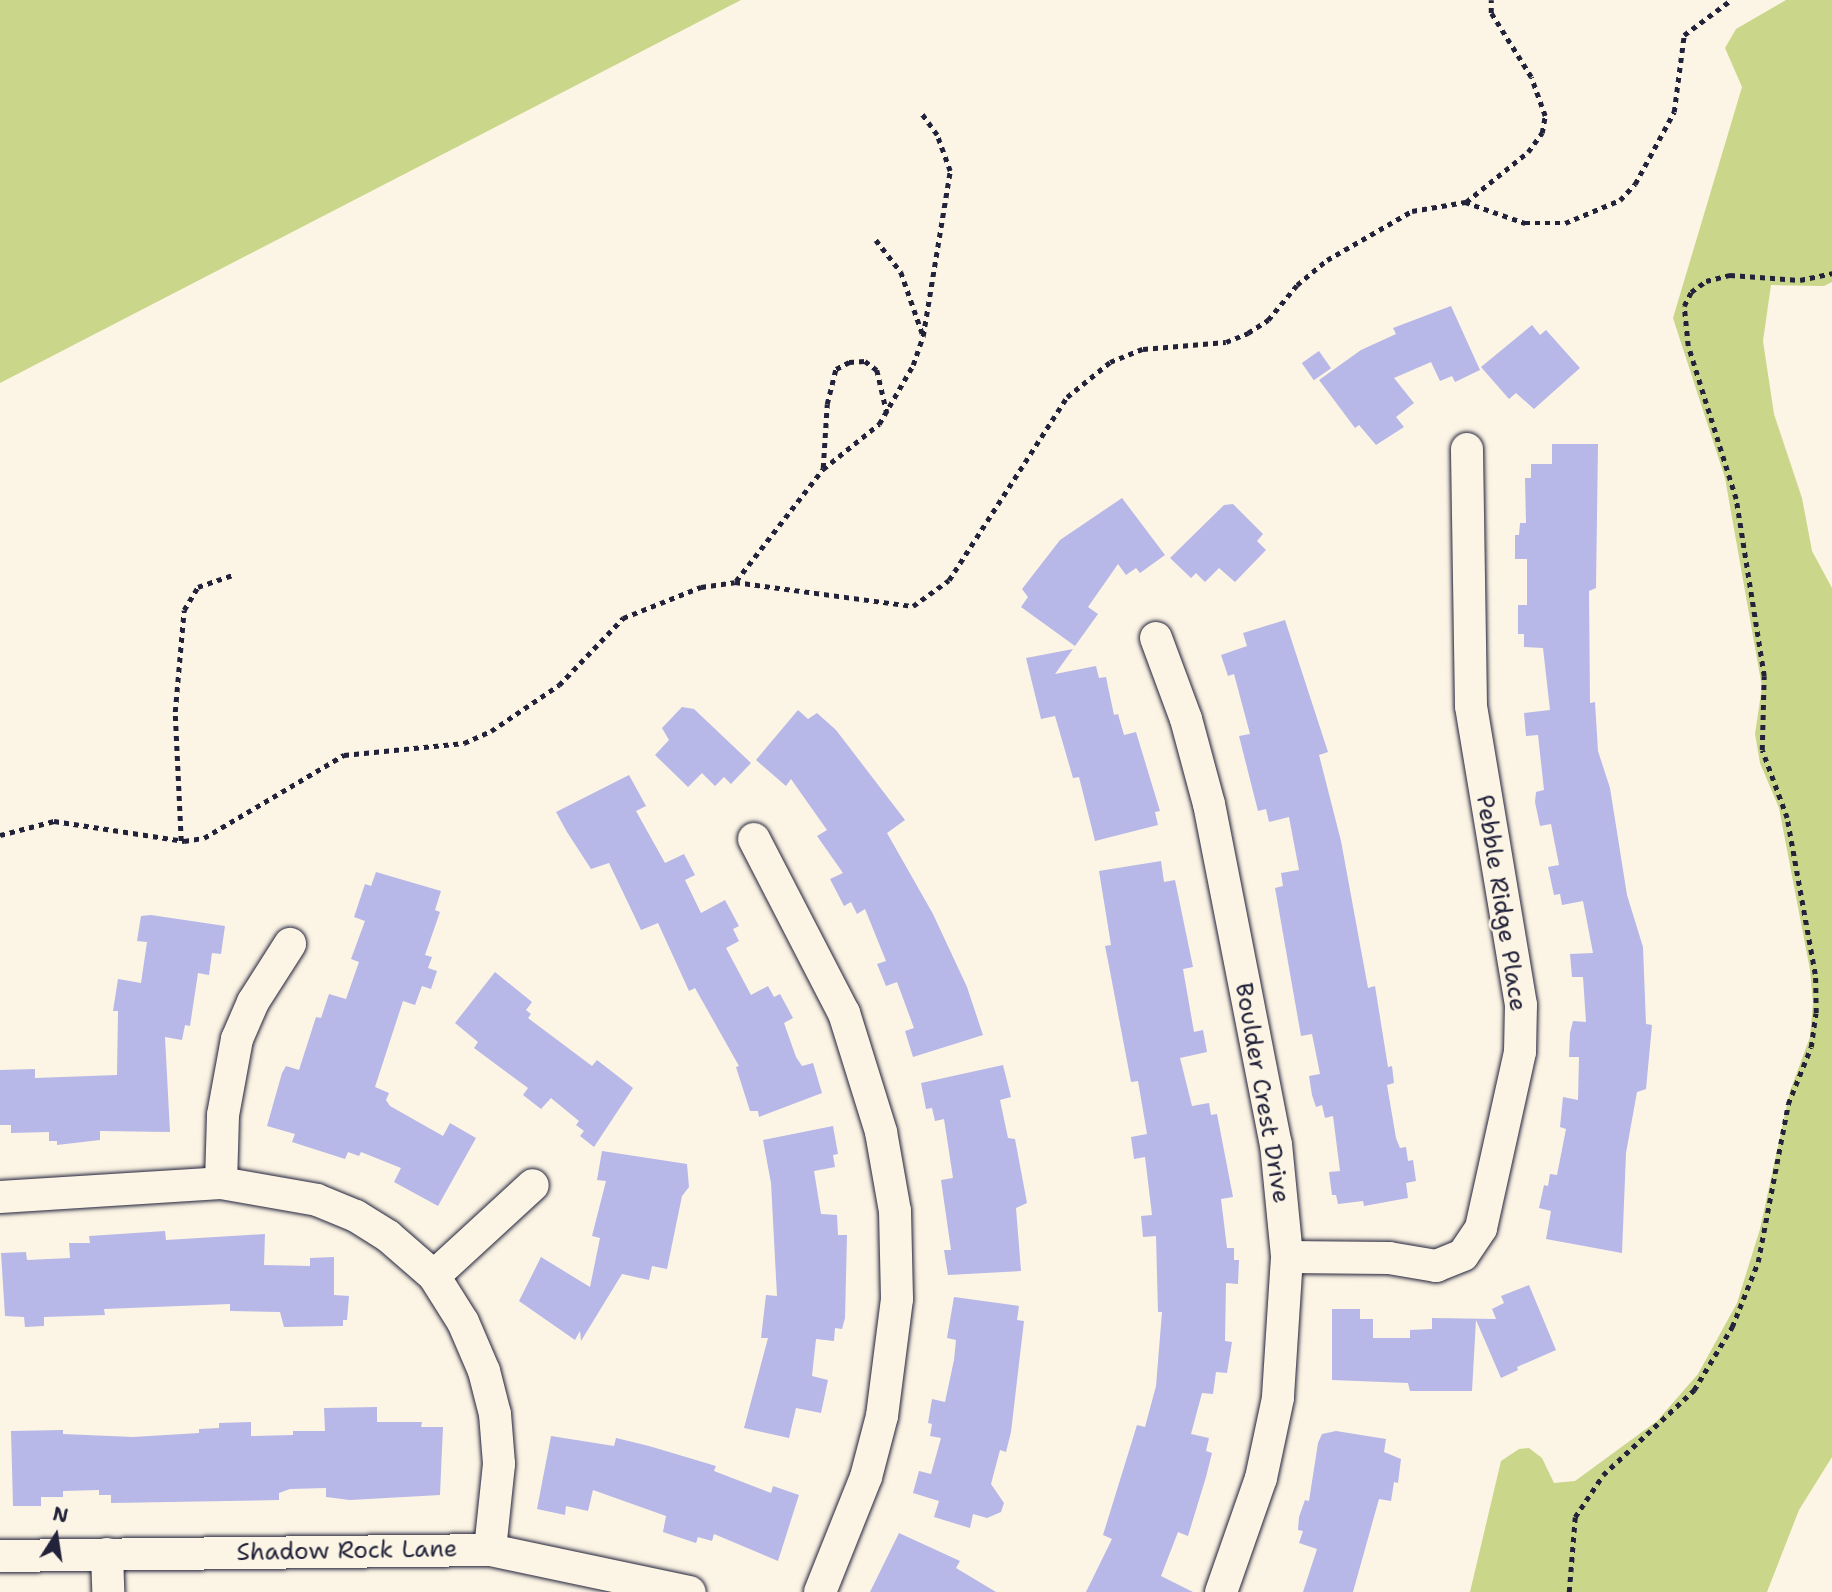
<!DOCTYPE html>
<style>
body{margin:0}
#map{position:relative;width:1832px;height:1592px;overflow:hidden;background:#fcf5e5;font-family:"Shantell Sans",sans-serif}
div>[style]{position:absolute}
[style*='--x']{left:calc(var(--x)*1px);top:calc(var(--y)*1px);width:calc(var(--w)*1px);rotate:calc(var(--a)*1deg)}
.green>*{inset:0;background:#cad689}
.building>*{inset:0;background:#b7b7e8;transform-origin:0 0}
.path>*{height:4.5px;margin-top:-2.25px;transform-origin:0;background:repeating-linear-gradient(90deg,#22223b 0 5px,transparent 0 10px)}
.roads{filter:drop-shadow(0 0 2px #22223b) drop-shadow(0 0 2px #22223b)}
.minor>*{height:32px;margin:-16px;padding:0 16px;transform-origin:16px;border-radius:16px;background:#fcf5e5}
span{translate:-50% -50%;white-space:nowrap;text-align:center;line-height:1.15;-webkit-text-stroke:5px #fcf5e5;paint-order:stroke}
.street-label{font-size:24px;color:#22223b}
.north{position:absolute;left:21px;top:1501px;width:70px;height:70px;-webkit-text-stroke:5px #fcf5e5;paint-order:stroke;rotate:12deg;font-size:19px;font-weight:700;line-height:28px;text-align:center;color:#22223b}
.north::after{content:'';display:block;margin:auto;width:24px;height:32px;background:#22223b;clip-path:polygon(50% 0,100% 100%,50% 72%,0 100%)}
</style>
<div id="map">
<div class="green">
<div style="clip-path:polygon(0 0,741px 0,0 383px)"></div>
<div style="clip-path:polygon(1786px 0,1832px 0,1832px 282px,1824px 286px,1771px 285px,1763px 341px,1774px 414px,1802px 498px,1812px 551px,1832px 588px,1832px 1457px,1799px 1510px,1767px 1592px,1470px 1592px,1501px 1461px,1519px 1449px,1529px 1448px,1542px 1458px,1554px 1483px,1575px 1481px,1657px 1421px,1698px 1374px,1737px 1303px,1760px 1229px,1790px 1091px,1810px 1037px,1813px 1003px,1810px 970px,1779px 808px,1760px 763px,1755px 734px,1762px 687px,1725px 478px,1673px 318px,1742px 87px,1725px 48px,1736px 29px)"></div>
</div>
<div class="building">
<div style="clip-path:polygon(1451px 306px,1480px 370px,1455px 382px,1452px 376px,1440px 381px,1431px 362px,1394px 378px,1414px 403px,1396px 417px,1404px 427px,1376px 445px,1359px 425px,1355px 428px,1319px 380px,1361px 350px,1396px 334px,1393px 328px)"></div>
<div style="clip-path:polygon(1532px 325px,1540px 335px,1546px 330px,1580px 368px,1534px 409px,1516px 393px,1509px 399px,1481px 367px)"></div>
<div style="left:1319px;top:351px;width:21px;height:21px;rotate:55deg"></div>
<div style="clip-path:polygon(1552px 444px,1598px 444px,1596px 588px,1589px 591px,1590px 703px,1595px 702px,1598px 751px,1610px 788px,1627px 895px,1643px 947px,1646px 1024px,1652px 1025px,1646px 1089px,1637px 1092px,1626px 1153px,1622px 1253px,1546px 1239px,1551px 1211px,1539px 1208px,1544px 1185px,1548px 1186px,1550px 1174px,1557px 1175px,1566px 1129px,1560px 1127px,1563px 1097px,1578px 1100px,1579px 1057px,1569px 1057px,1570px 1033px,1573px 1021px,1586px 1022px,1583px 977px,1572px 977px,1570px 954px,1593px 953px,1583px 901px,1562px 905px,1560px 894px,1554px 895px,1548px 867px,1559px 865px,1551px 824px,1540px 826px,1535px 802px,1536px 792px,1544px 790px,1538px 735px,1526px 736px,1524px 713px,1550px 710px,1543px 648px,1524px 647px,1524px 634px,1518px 634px,1518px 605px,1527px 605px,1527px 559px,1515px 559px,1515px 535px,1519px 535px,1520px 523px,1526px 523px,1525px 478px,1531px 478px,1531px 464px,1552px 464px)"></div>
<div style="clip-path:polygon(1122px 498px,1165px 555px,1140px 573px,1136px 568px,1126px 575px,1118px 564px,1088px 607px,1098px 614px,1075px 646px,1021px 607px,1028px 597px,1022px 589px,1060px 540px)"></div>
<div style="clip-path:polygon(1233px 504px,1263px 534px,1257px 541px,1266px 550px,1235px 582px,1219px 568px,1205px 582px,1196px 573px,1191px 578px,1170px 558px,1224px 505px)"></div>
<div style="clip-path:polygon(1285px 620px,1328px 752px,1319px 755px,1341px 841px,1368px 988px,1375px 986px,1388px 1067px,1392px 1066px,1394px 1083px,1387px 1085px,1396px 1138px,1400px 1148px,1406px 1147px,1408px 1161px,1413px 1160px,1416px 1181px,1406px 1183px,1408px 1198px,1364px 1206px,1363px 1201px,1338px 1204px,1336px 1195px,1332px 1195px,1329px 1172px,1340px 1171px,1333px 1116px,1325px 1118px,1322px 1105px,1316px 1107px,1312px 1095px,1309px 1076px,1320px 1074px,1312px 1034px,1301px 1036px,1275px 888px,1283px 886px,1281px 873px,1299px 870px,1289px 817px,1269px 822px,1266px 809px,1258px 811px,1239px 736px,1250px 734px,1234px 674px,1228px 676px,1221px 655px,1247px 646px,1243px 633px)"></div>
<div style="clip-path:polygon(1073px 649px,1055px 674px,1096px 666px,1099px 678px,1106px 677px,1114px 715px,1118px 714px,1124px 735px,1136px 732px,1160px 811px,1155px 812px,1158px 825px,1095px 841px,1079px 777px,1073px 778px,1055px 716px,1041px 719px,1026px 658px)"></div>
<div style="clip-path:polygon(682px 707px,694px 709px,751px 763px,731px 784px,724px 777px,715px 786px,702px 773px,688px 787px,655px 755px,669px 740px,662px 728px)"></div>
<div style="clip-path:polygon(798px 710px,808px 719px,817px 713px,836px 730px,905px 820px,887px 833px,933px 914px,967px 987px,983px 1035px,913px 1057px,905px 1031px,914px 1028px,897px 982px,886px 986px,877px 964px,886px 961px,865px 909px,857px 914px,851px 902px,844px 906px,830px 879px,843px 873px,817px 836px,827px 830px,791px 779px,786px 786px,756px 760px)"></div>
<div style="clip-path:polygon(629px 775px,646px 806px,636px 811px,665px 863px,684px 854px,695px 875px,685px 880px,701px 913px,725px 900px,739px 926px,733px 929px,739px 941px,726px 948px,751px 995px,768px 986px,774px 997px,780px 994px,793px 1018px,784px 1023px,796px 1057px,802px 1066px,813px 1063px,822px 1093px,759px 1117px,758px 1111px,750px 1111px,736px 1067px,739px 1066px,695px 988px,689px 991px,658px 923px,641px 930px,609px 863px,591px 869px,567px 832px,556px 812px)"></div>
<div style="clip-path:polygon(1161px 861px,1164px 882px,1175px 880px,1193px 967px,1183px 969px,1194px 1032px,1203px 1030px,1207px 1052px,1180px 1058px,1192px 1106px,1209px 1103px,1211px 1115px,1217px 1114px,1233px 1197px,1221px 1199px,1227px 1248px,1234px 1248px,1234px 1260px,1239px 1260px,1238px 1284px,1226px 1283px,1225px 1341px,1232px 1342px,1227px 1373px,1216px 1372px,1213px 1394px,1202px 1393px,1191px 1434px,1209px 1438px,1206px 1451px,1212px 1453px,1206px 1477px,1188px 1536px,1178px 1532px,1161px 1576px,1193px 1592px,1086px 1592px,1112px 1539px,1103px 1535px,1137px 1425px,1145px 1427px,1156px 1386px,1162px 1312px,1158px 1312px,1156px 1236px,1143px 1237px,1141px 1216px,1152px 1215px,1145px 1157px,1134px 1159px,1131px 1137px,1147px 1134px,1138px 1081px,1131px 1082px,1109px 966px,1105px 946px,1111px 945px,1099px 871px)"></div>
<div style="clip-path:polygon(376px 872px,441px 891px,435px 910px,440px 912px,425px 955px,432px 957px,428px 968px,437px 971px,431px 989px,422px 986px,415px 1005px,403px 1001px,375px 1087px,389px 1093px,386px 1100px,390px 1106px,443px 1136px,450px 1123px,476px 1138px,438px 1206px,394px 1182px,401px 1168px,361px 1152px,359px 1156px,348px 1152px,345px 1159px,292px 1142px,295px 1134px,267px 1126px,282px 1073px,286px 1066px,299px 1070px,316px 1017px,321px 1018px,329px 994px,346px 999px,359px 962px,351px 959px,365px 921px,354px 917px,365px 884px,371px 886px)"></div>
<div style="clip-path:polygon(151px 915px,225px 926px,221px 954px,212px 953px,209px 975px,198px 973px,190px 1026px,185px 1025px,182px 1040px,165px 1037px,170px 1132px,100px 1131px,100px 1140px,57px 1145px,57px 1141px,49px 1141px,49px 1132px,11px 1133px,11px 1125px,0 1125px,0 1070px,35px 1069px,35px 1078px,117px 1075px,118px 1011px,113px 1011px,118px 979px,141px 983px,147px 942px,137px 941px,141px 916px)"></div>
<div style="clip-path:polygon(495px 972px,532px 1002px,526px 1010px,531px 1014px,528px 1018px,592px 1066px,597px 1060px,633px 1088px,594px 1147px,580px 1136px,584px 1131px,576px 1125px,579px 1121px,551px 1098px,541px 1109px,523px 1095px,528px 1088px,474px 1048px,478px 1042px,455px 1023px)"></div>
<div style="clip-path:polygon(1003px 1065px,1011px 1097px,1000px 1100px,1008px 1138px,1015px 1139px,1027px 1203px,1016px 1208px,1021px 1271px,948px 1275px,944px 1250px,951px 1250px,941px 1180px,953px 1178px,944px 1119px,935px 1121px,932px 1108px,926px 1109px,921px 1083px)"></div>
<div style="clip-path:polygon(833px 1126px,838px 1154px,833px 1155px,835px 1167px,814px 1171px,821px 1214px,837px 1215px,838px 1235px,847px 1235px,845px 1318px,842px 1329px,835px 1328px,834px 1341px,816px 1339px,812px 1376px,828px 1380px,821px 1413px,796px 1408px,789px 1438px,744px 1428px,768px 1338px,761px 1338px,766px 1295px,777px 1296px,771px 1183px,763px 1140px)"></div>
<div style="clip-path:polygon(602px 1151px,687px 1164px,689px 1187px,682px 1196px,667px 1269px,652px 1266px,649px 1280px,622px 1274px,581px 1341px,580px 1331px,575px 1340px,519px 1301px,541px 1257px,590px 1287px,600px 1238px,592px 1236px,606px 1181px,597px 1180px)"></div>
<div style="clip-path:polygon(165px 1231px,166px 1240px,265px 1234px,264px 1265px,310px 1266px,310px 1258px,334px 1257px,334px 1295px,349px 1296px,347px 1320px,343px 1320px,343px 1326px,284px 1327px,280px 1312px,230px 1311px,230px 1304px,104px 1309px,105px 1315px,44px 1317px,44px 1326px,25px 1327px,24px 1317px,5px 1316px,1px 1253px,26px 1252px,27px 1260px,70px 1258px,69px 1243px,90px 1243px,89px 1236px)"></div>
<div style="clip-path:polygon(1529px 1285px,1556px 1350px,1517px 1367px,1518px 1370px,1501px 1378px,1476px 1320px,1472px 1391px,1410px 1391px,1408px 1383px,1332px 1380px,1332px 1309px,1360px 1309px,1360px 1319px,1373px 1319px,1373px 1338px,1410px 1338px,1410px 1330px,1432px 1329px,1432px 1318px,1496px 1319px,1492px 1309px,1504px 1303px,1501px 1296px)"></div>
<div style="clip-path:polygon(954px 1297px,1019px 1306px,1017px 1320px,1024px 1321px,1011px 1432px,1006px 1452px,1000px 1450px,991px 1484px,1004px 1503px,1001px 1512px,987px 1518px,973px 1514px,970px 1528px,934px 1517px,939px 1501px,913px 1493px,919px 1471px,931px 1474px,941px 1438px,930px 1436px,932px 1424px,928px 1423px,932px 1399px,945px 1402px,954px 1360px,956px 1340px,947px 1338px)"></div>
<div style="clip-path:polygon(377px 1407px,377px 1422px,422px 1422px,421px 1427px,443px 1427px,440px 1495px,350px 1500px,326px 1497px,326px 1488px,290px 1489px,279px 1493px,279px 1500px,111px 1503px,111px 1495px,99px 1495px,99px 1490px,63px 1491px,63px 1497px,41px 1497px,41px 1506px,13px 1506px,11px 1431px,63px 1430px,63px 1434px,133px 1437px,199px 1433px,199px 1429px,219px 1428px,219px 1423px,251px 1422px,251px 1436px,293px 1435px,293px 1431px,325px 1431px,324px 1408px)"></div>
<div style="clip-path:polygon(1336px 1431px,1386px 1439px,1384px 1452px,1401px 1459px,1398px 1483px,1394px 1482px,1391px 1501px,1379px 1499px,1353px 1592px,1303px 1592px,1317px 1549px,1299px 1543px,1303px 1531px,1298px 1530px,1299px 1517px,1305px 1500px,1309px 1501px,1318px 1443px,1322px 1434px)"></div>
<div style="clip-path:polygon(551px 1436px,614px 1446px,616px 1438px,649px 1446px,716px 1466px,714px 1471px,771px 1493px,773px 1486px,799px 1495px,778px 1561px,714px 1534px,712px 1541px,698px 1537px,696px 1543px,663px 1532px,666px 1516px,593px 1490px,588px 1511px,566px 1506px,565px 1515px,537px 1509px)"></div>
<div style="clip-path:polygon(899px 1533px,960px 1561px,956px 1568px,996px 1592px,870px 1592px)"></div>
</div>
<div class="path">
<div style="--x:1466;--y:202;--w:80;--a:-38.9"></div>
<div style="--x:1528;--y:152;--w:24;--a:-54"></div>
<div style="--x:1542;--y:133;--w:17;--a:-80"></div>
<div style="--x:1545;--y:116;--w:41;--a:-109.7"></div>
<div style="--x:1531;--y:77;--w:75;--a:-122"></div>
<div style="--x:1491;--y:13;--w:13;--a:-90"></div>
<div style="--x:876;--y:240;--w:41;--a:52"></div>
<div style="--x:901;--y:272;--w:67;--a:70.8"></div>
<div style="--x:823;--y:468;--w:64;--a:-86.4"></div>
<div style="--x:827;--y:404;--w:36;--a:-76"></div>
<div style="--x:836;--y:369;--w:15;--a:-28"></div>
<div style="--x:849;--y:362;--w:16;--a:-4"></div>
<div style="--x:865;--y:361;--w:15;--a:37"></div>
<div style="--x:877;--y:370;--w:44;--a:76.9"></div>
<div style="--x:736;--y:581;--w:142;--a:-52.2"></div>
<div style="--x:823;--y:469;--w:72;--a:-38.8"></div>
<div style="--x:879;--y:424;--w:68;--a:-60"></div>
<div style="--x:913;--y:365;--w:31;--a:-71"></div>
<div style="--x:923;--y:336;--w:167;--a:-80.7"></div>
<div style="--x:950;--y:171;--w:38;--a:-110"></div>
<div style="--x:937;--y:135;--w:26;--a:-126"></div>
<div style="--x:0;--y:835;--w:56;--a:-14.5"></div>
<div style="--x:54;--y:821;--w:132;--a:8.7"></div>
<div style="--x:184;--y:841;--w:20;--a:-9"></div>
<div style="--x:204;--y:838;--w:163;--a:-30.7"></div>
<div style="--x:344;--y:755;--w:121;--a:-5.7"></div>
<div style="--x:464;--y:743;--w:30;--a:-24"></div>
<div style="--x:491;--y:731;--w:82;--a:-34.1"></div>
<div style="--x:559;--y:685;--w:93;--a:-46.3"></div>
<div style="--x:623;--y:618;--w:84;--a:-21.7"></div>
<div style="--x:701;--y:587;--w:34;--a:-8"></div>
<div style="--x:735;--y:582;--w:180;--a:7.7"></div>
<div style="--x:913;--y:606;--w:44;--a:-35.8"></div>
<div style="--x:949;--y:580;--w:218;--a:-57.2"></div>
<div style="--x:1067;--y:397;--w:55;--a:-39.1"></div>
<div style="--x:1110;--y:362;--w:35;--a:-22"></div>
<div style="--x:1143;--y:349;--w:83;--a:-4.8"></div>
<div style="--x:1226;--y:342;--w:24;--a:-22"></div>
<div style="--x:1248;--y:333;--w:24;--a:-33"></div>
<div style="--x:1268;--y:320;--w:45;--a:-50.4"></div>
<div style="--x:1297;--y:285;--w:39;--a:-40"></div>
<div style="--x:1327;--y:260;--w:98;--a:-30"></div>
<div style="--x:1412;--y:211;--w:54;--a:-9.6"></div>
<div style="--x:1465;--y:202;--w:64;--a:19.3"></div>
<div style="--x:1525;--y:223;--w:40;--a:0"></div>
<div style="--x:1565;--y:223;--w:60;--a:-22.7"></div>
<div style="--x:1620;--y:200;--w:22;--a:-47"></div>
<div style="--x:1635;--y:184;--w:82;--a:-61.6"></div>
<div style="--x:1674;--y:112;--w:78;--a:-82.6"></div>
<div style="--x:1684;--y:35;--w:59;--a:-36.7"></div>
<div style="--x:181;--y:841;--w:129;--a:-92.7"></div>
<div style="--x:175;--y:712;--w:102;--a:-85"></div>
<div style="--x:184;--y:610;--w:27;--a:-59"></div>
<div style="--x:198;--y:587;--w:37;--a:-19"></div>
<div style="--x:1569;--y:1592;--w:75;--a:-85.4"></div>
<div style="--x:1575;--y:1517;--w:50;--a:-56.3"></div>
<div style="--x:1603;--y:1475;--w:125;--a:-43"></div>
<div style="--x:1694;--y:1390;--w:74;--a:-58.9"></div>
<div style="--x:1732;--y:1327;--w:70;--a:-68.2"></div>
<div style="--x:1758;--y:1262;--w:161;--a:-79.2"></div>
<div style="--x:1788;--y:1104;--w:61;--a:-68"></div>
<div style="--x:1811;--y:1047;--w:34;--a:-82"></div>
<div style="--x:1816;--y:1013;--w:39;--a:-91"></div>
<div style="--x:1815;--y:974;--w:158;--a:-100.2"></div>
<div style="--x:1787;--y:818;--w:72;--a:-110.2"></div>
<div style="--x:1762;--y:750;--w:74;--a:-88.5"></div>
<div style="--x:1764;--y:676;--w:179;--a:-99"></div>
<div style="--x:1736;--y:499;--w:160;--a:-107.4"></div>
<div style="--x:1688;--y:346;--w:40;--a:-95.7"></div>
<div style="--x:1684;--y:306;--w:16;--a:-63"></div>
<div style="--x:1691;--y:292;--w:19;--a:-36"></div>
<div style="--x:1706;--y:281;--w:25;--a:-14"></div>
<div style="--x:1730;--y:275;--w:70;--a:4.1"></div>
<div style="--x:1800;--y:280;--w:33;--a:-12"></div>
</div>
<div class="roads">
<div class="minor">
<div style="--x:1156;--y:638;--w:86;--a:69.7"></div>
<div style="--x:1186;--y:719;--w:88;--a:74.9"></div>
<div style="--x:1209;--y:804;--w:347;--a:78.9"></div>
<div style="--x:1276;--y:1144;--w:114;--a:84.4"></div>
<div style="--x:1287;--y:1257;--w:141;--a:93.7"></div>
<div style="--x:1278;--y:1398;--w:82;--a:102"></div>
<div style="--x:1261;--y:1478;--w:121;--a:109.3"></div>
<div style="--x:754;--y:839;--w:196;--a:62.7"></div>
<div style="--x:844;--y:1013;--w:125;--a:72.7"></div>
<div style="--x:881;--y:1132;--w:80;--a:80"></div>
<div style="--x:895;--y:1211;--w:88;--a:88.7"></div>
<div style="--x:897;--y:1299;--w:118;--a:97.3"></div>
<div style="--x:882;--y:1416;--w:63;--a:104.7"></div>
<div style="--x:866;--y:1477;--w:124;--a:111.8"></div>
<div style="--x:221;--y:1183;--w:68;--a:-88.3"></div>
<div style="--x:223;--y:1115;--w:77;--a:-79.6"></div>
<div style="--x:237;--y:1039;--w:40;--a:-66.6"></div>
<div style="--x:253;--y:1002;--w:69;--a:-57.5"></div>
<div style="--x:0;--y:1197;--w:221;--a:-3.6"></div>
<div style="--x:221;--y:1183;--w:97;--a:10"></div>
<div style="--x:317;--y:1200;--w:42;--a:22.3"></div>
<div style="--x:356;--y:1216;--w:38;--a:32"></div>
<div style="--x:388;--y:1236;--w:61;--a:41"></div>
<div style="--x:434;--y:1276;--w:54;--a:57.8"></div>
<div style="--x:463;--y:1322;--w:53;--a:66.8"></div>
<div style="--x:484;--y:1371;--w:44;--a:75.7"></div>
<div style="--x:495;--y:1414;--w:50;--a:85.4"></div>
<div style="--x:499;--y:1464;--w:86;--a:96"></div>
<div style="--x:1287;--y:1257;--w:102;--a:0.6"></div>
<div style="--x:1389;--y:1258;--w:48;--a:9.7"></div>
<div style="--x:1436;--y:1266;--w:29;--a:-22"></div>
<div style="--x:1463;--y:1255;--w:32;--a:-56"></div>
<div style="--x:1481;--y:1228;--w:180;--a:-77.5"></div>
<div style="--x:1520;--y:1052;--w:47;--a:-88.8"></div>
<div style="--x:1521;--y:1005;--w:303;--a:-99.5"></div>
<div style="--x:1471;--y:706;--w:257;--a:-90.9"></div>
<div style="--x:434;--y:1276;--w:134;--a:-42.6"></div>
<div style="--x:107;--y:1554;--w:38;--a:88"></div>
<div style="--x:0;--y:1556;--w:490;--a:-0.7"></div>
<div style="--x:490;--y:1550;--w:204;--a:11.9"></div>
</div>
</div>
<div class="street-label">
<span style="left:1501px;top:903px;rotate:81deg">Pebble Ridge Place</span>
<span style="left:1262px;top:1093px;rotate:80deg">Boulder Crest Drive</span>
<span style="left:347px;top:1551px;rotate:-1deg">Shadow Rock Lane</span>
</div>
<div class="north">N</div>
</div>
